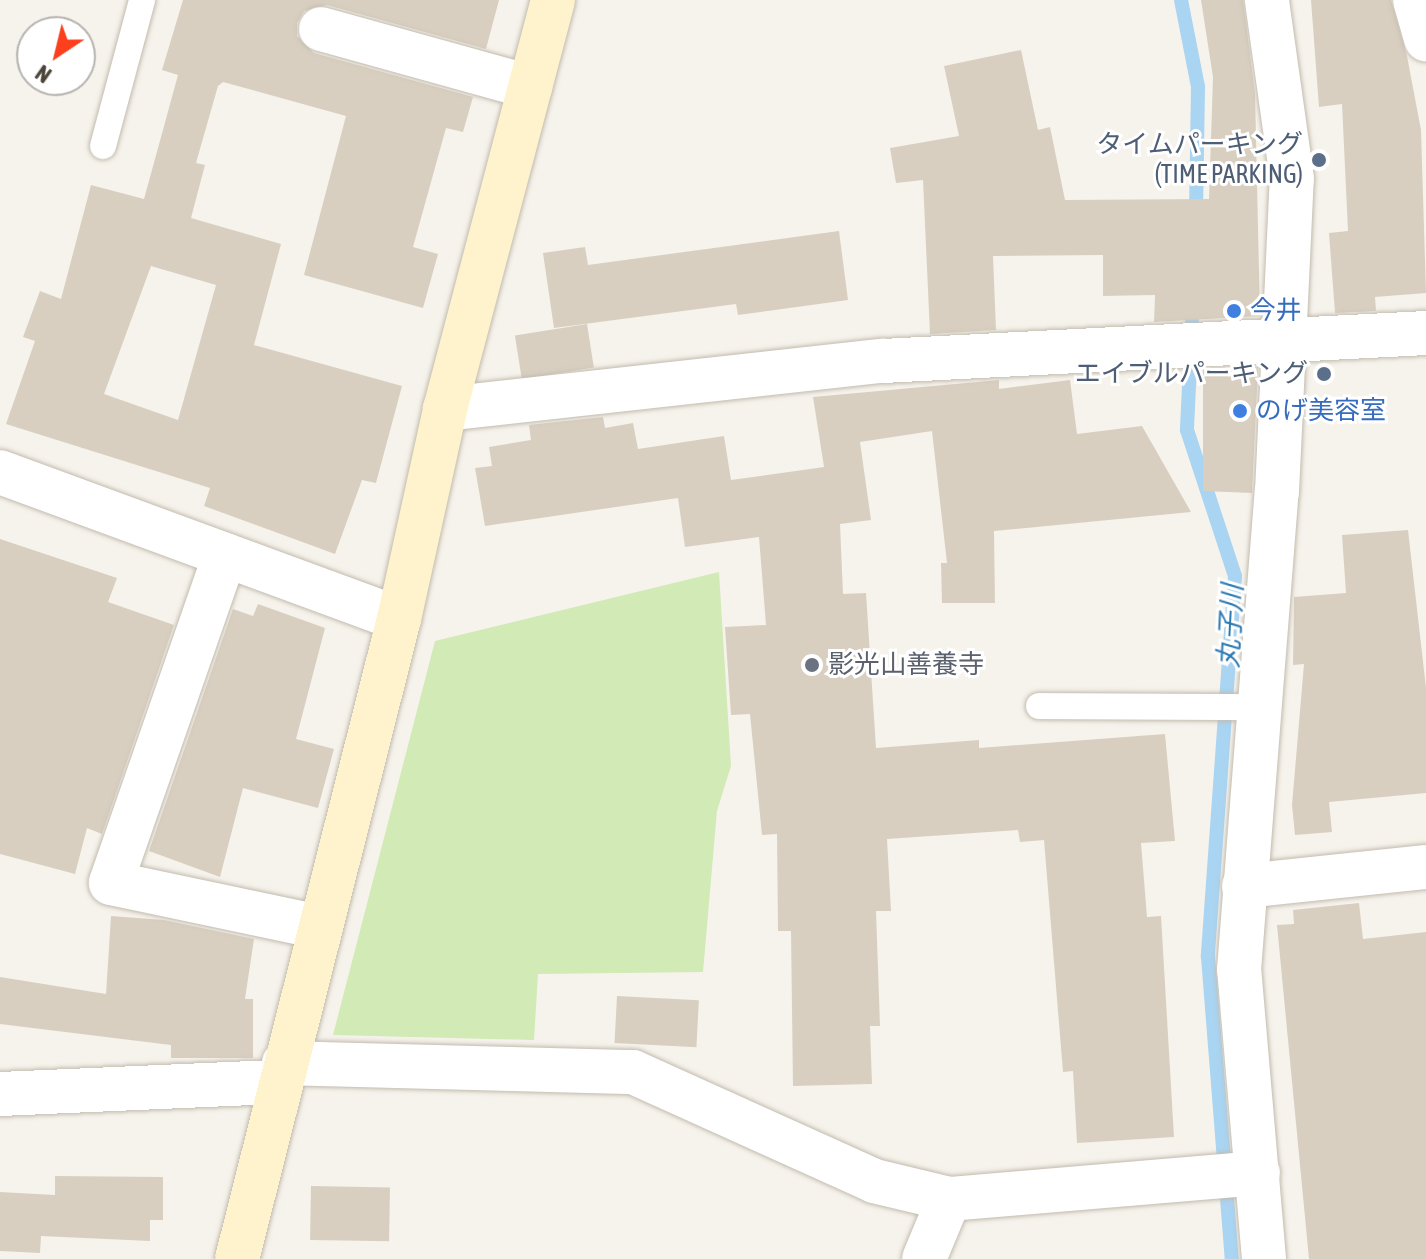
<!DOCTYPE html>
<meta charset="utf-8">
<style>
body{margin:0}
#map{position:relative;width:1426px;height:1259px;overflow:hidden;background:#f6f3ec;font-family:"Asap Condensed","Noto Sans JP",sans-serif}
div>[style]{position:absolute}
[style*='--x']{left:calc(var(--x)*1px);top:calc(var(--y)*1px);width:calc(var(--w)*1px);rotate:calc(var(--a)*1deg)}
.green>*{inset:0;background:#d2eab5}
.stream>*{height:14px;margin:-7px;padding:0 7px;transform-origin:7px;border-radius:7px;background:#a9d4f2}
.building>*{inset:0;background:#d8cfc1;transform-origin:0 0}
.roads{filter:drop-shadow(0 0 2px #c2bbae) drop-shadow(0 0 2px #c2bbae)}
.lane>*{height:26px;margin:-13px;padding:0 13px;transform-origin:13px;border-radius:13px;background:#fff}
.street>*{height:44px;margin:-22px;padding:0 22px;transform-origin:22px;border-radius:22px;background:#fff}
.secondary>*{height:44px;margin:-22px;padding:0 22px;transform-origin:22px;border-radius:22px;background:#fff3cd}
.dots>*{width:22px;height:22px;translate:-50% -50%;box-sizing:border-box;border:4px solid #fff;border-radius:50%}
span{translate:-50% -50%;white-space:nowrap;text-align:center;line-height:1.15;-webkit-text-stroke:6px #fff;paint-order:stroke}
.service-label{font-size:26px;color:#4e5e75}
.right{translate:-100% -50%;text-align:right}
.shop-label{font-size:26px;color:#366cbe}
.left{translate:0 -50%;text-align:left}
.worship-label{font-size:26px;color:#5b616d}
.water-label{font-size:28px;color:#2e7ab2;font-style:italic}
.north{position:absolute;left:16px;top:16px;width:80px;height:80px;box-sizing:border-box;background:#fff;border:2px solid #b7b4b0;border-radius:50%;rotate:215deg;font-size:22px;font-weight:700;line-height:32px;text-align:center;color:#4b4439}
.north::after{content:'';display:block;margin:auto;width:28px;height:36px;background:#fc3f1d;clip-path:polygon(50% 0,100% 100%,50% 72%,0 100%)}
</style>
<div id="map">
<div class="green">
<div style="clip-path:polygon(719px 572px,731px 766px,717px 811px,703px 972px,538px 974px,534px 1040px,333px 1035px,435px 641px)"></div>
</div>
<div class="stream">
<div style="--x:1181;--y:0;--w:89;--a:78.9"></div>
<div style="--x:1198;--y:87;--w:129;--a:90.9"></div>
<div style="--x:1193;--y:301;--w:129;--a:92.7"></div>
<div style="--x:1187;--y:430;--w:154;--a:71.8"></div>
<div style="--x:1235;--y:576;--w:382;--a:94.1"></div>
<div style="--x:1208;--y:957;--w:303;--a:85.5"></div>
</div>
<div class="building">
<div style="clip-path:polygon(evenodd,183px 0,499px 0,486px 49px,327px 5px,304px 11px,297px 23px,297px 36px,314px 53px,473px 97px,463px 132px,446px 128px,413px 247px,438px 254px,423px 308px,304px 275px,346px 116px,223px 82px,218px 86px,196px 163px,205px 165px,191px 218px,281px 244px,254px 345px,402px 386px,376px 483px,362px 480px,335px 554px,204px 506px,210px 488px,6px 424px,35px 341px,23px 337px,40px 291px,61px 299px,91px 185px,144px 199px,178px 75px,162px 70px,183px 0,151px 266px,216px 285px,178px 420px,104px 394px,151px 266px)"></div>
<div style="clip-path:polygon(1201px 0,1243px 0,1255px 93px,1260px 316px,1154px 322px,1155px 295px,1103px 296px,1103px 255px,993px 256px,996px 330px,930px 334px,923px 180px,896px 183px,890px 148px,959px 136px,944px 66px,1021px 50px,1038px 130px,1050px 127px,1065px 200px,1209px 199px,1213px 77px)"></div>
<div style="clip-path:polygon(1311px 0,1391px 0,1407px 56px,1421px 130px,1426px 293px,1375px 297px,1376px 311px,1335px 313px,1329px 233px,1348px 231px,1342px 104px,1319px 107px)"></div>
<div style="clip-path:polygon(839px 231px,848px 300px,738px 315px,736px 304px,554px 328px,543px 253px,585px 247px,588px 265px)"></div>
<div style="left:587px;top:324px;width:44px;height:73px;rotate:81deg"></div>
<div style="clip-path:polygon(1258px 367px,1252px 493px,1203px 491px,1203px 370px)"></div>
<div style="clip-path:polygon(999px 380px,999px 389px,1070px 380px,1077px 434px,1142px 426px,1191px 512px,994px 531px,995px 603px,942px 603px,941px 563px,947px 563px,932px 431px,860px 442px,871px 520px,840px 524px,843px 594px,866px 593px,876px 748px,979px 740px,979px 748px,1165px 734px,1175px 841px,1141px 843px,1147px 917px,1161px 916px,1174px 1137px,1077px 1143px,1073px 1071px,1063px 1072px,1044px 840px,1020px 842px,1018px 830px,887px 839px,891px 911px,876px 911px,880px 1026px,870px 1026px,872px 1084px,793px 1086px,791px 931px,778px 931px,777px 834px,762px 835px,750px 714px,731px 715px,725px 627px,766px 625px,759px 537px,685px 547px,678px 498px,485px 526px,475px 468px,492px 466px,489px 447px,531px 440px,529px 425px,603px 417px,605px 428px,633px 423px,638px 449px,724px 436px,731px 480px,824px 467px,813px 397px)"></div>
<div style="clip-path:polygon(1408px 530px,1426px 688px,1426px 793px,1329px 802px,1332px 832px,1295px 835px,1292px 805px,1304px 664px,1293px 665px,1294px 597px,1346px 593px,1342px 535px)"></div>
<div style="clip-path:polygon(0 539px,117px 578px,108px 602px,174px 625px,102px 834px,87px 828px,75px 874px,0 854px)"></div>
<div style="clip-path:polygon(258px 604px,325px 628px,296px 739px,334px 749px,318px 808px,243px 788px,220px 877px,149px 851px,233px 609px,253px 616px)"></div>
<div style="clip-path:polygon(1359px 903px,1363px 939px,1426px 932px,1426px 1259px,1309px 1259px,1277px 925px,1294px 924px,1293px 910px)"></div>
<div style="clip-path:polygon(111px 916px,164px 920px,254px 939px,245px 999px,253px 999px,253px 1058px,171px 1058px,171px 1045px,0 1024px,0 977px,106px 994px)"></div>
<div style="left:617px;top:996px;width:82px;height:47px;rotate:3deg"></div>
<div style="clip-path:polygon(55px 1176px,163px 1177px,163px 1220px,150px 1220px,150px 1241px,41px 1236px,40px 1253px,0 1251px,0 1192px,55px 1195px)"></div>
<div style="left:311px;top:1186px;width:79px;height:54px;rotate:1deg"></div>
</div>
<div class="roads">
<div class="lane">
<div style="--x:103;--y:146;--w:151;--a:-75"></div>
<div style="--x:1039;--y:706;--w:220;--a:0.3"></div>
</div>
<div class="street">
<div style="--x:1415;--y:0;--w:41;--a:74.2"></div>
<div style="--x:321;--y:29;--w:217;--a:15.5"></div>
<div style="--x:445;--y:409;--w:441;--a:-6.3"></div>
<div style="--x:883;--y:361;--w:544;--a:-2.95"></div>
<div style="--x:0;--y:472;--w:425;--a:20.2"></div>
<div style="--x:225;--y:555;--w:347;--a:109.2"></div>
<div style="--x:111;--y:883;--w:213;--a:11.9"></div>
<div style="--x:1244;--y:886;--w:183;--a:-6"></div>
<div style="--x:284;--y:1063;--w:349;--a:1.5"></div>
<div style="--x:633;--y:1072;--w:265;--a:24.3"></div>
<div style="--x:874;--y:1181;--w:77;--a:13.5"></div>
<div style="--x:949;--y:1199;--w:310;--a:-4.8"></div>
<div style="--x:0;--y:1094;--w:279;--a:-2.5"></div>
<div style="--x:924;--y:1259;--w:65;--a:-67.4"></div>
<div style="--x:1264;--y:1259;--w:290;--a:-94.9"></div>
<div style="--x:1239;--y:970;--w:480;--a:-85.5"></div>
<div style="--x:1277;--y:492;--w:313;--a:-87.3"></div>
<div style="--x:1292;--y:179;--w:181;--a:-98"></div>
</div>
<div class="secondary">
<div style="--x:237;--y:1259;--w:660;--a:-75.8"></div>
<div style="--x:399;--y:619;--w:215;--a:-77.6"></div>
<div style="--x:445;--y:409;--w:423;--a:-75.2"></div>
</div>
</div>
<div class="dots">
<div style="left:1319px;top:160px;background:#5c6f8a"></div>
<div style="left:1234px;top:311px;background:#3f7fe0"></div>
<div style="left:1324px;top:374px;background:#5c6f8a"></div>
<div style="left:1240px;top:411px;background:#3f7fe0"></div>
<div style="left:812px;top:665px;background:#6b7280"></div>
</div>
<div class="service-label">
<span class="right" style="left:1303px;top:160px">タイムパーキング<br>(TIME PARKING)</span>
<span class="right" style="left:1308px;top:374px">エイブルパーキング</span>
</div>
<div class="shop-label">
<span class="left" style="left:1250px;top:311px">今井</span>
<span class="left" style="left:1256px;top:411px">のげ美容室</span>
</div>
<div class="worship-label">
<span class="left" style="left:828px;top:665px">影光山善養寺</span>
</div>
<div class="water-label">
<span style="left:1230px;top:626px;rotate:-87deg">丸子川</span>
</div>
<div class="north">N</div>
</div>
